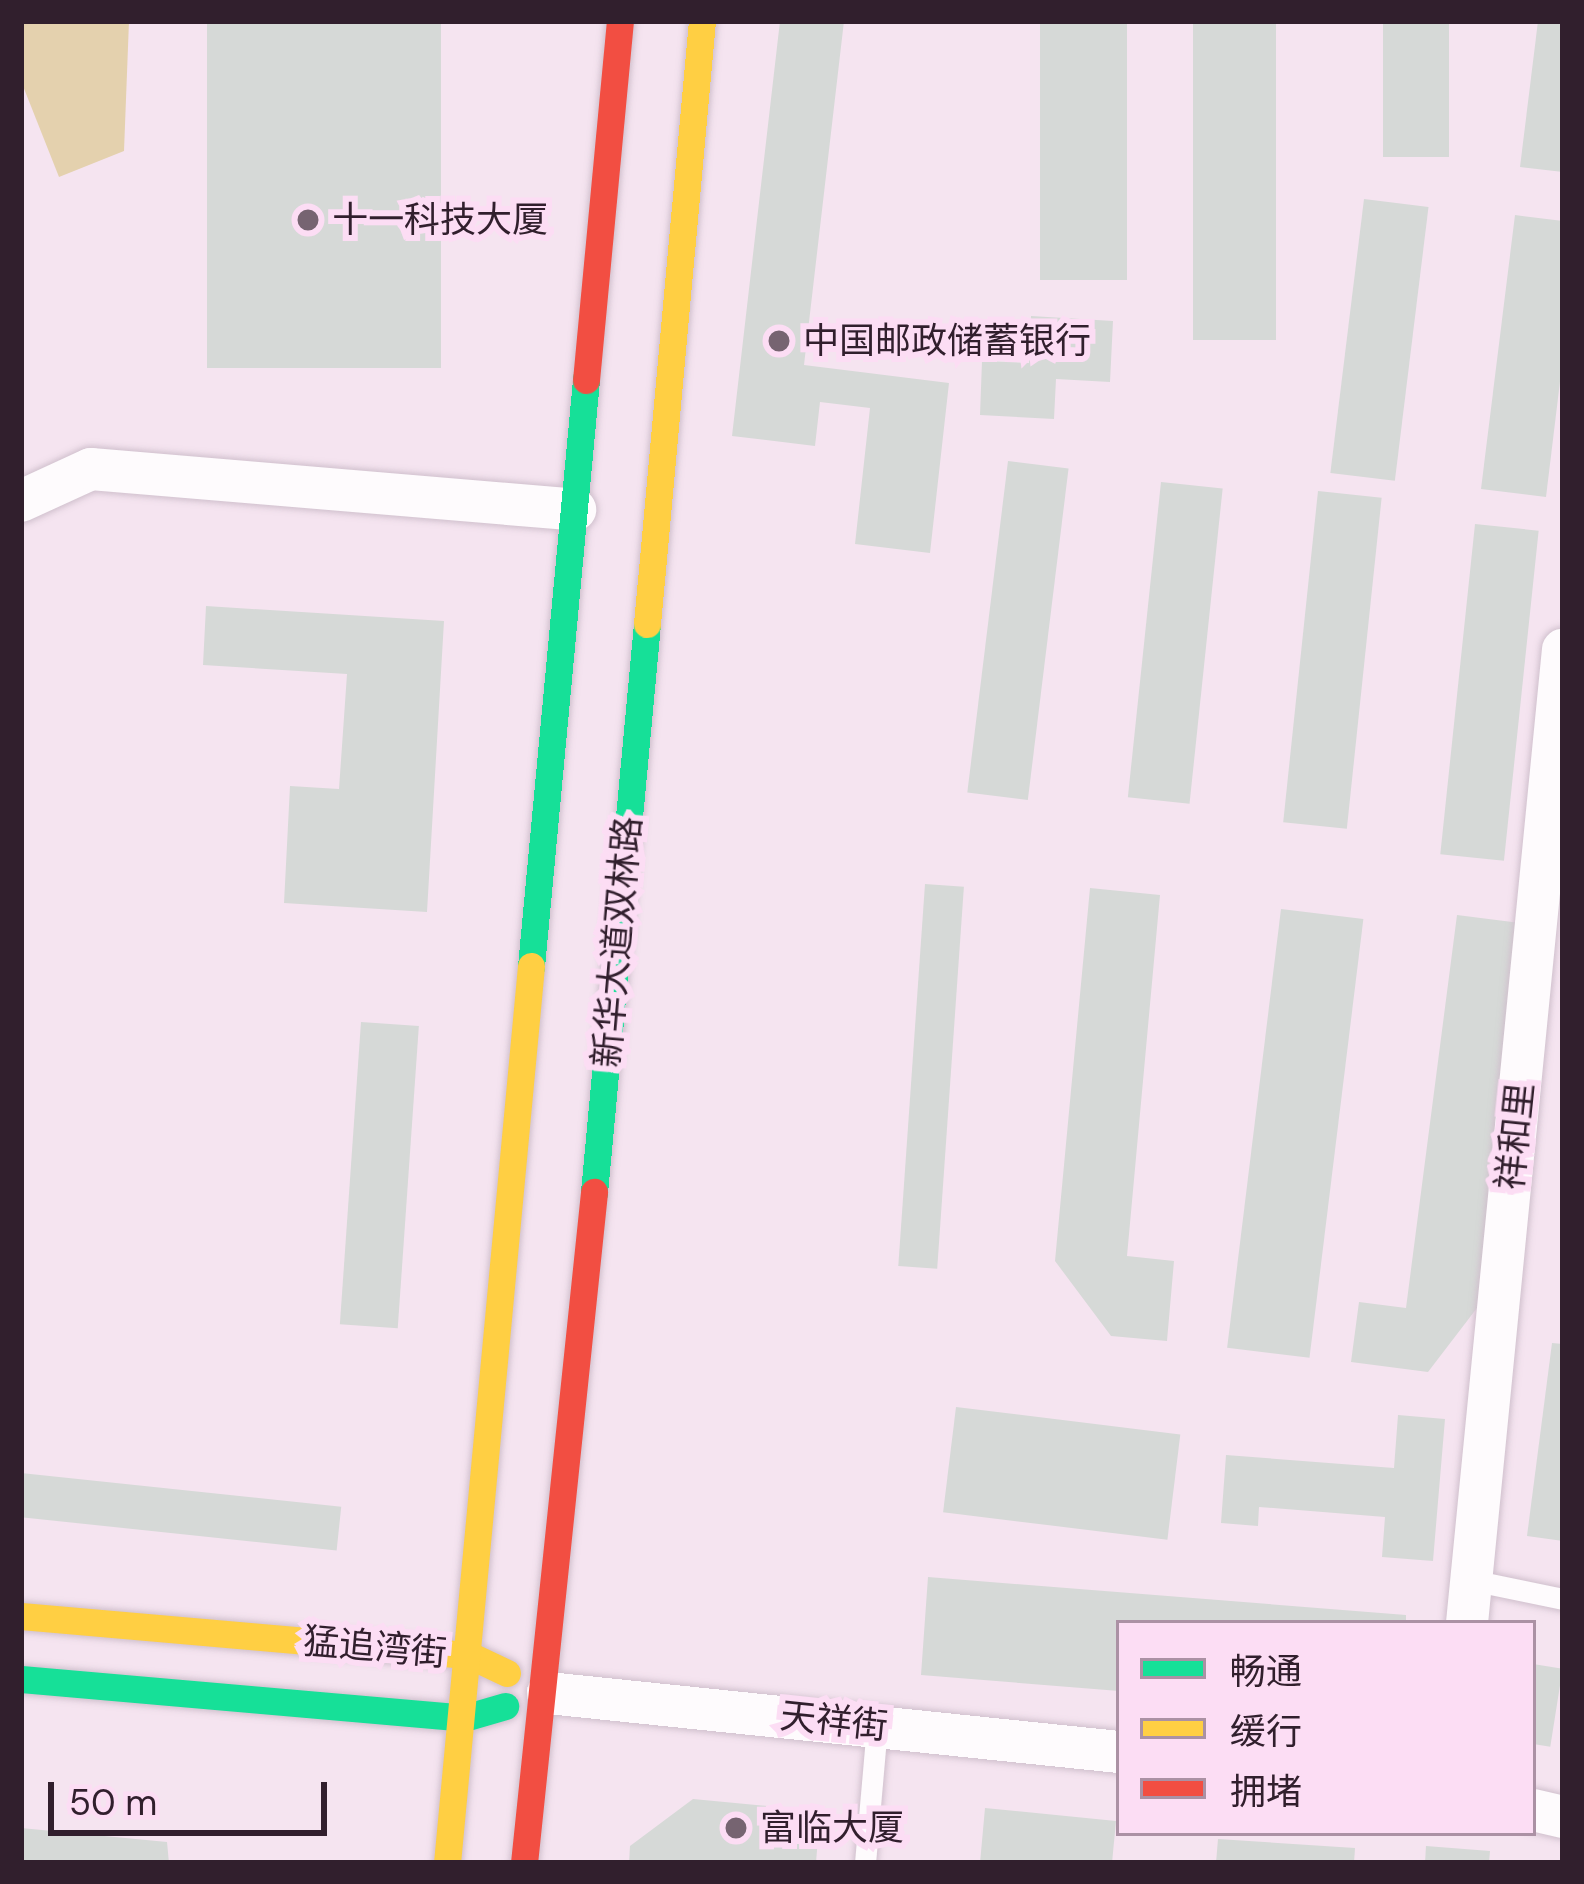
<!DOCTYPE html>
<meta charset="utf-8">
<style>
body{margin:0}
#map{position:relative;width:1584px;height:1884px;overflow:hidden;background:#f5e4f0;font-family:"DM Sans","Noto Sans SC",sans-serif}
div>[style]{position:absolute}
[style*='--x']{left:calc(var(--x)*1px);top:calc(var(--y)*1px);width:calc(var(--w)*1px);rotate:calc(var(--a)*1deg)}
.green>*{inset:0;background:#e4d1ae}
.building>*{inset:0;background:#d6d9d7;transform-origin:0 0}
.roads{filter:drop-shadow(0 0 3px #d0c0cd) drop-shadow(0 0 3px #d0c0cd)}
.lane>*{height:21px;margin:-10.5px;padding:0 10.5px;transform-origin:10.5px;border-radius:10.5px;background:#fefbfd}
.street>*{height:42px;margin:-21px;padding:0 21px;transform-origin:21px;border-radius:21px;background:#fefbfd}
.fast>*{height:27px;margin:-13.5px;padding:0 13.5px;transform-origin:13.5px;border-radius:13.5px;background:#16e098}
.slow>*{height:27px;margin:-13.5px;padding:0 13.5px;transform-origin:13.5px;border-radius:13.5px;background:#ffcf43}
.jam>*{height:27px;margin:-13.5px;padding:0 13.5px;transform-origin:13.5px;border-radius:13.5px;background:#f24e42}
.dots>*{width:33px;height:33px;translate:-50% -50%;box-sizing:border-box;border:6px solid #fcddf4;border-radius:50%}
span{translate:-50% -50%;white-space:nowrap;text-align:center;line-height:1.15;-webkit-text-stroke:12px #fcddf4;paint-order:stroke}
.poi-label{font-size:36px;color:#311f2d}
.left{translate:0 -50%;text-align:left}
.street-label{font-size:36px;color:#311f2d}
.frame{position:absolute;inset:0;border:24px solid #311f2d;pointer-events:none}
.legend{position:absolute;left:1116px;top:1620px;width:420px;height:216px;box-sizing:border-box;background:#fcddf4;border:3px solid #ab91a4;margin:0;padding:15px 21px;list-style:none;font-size:36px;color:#311f2d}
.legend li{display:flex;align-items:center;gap:24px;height:60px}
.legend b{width:60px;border:3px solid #ab91a4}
.scale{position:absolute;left:48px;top:1782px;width:279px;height:54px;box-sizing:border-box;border:6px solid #311f2d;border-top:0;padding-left:15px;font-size:36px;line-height:42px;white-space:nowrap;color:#311f2d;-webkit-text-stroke:9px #fcddf4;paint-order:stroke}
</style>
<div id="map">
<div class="green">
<div style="clip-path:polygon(21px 21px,129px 21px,124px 151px,59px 177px,21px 81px)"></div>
</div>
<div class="building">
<div style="left:207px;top:21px;width:234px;height:347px"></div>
<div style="clip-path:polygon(780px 21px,844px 21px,804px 365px,949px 383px,930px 553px,855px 544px,870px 408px,820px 402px,815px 446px,732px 436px)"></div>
<div style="left:1040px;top:21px;width:87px;height:259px"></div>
<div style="left:1193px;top:21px;width:83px;height:319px"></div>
<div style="left:1383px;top:21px;width:66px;height:136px"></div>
<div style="clip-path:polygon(1538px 21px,1563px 21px,1563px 172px,1520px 167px)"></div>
<div style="left:1364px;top:199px;width:65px;height:276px;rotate:7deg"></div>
<div style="clip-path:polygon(1515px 215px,1563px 221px,1563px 357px,1546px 497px,1481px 489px)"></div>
<div style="clip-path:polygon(1031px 316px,1113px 321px,1110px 382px,1056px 379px,1054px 419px,980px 415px,982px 361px,1029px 363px)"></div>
<div style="left:1008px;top:461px;width:61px;height:334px;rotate:7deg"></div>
<div style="left:1161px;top:482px;width:62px;height:317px;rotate:6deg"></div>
<div style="left:1318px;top:491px;width:64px;height:333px;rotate:6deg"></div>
<div style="left:1475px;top:524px;width:64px;height:332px;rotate:6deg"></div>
<div style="clip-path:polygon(206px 606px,444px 621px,427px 912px,284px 903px,290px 786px,339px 789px,347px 674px,203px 665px)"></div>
<div style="left:925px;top:884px;width:39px;height:383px;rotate:4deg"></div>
<div style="clip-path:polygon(1090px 888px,1160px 895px,1127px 1256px,1174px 1261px,1167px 1341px,1111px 1336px,1055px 1261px)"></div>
<div style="left:1281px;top:909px;width:83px;height:442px;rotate:7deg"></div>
<div style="clip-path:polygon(1457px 915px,1527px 924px,1477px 1308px,1428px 1372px,1351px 1362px,1359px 1302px,1406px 1308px)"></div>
<div style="left:361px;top:1022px;width:58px;height:303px;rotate:4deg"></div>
<div style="clip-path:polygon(1552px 1343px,1563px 1344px,1563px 1541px,1527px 1536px)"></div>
<div style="left:956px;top:1407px;width:226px;height:106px;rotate:7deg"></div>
<div style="clip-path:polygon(1398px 1415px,1445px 1419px,1433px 1561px,1382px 1557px,1385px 1517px,1259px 1507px,1258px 1526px,1221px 1523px,1226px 1455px,1394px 1468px)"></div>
<div style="left:21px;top:1473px;width:322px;height:44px;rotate:6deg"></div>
<div style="clip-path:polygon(928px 1577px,1406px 1615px,1406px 1623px,1119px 1623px,1119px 1691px,921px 1675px)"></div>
<div style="left:1533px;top:1664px;width:30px;height:79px;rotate:9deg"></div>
<div style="clip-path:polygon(693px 1799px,820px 1811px,816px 1863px,629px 1863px,630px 1846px)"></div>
<div style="clip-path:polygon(985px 1808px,1116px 1821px,1112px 1863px,980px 1863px)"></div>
<div style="clip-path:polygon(21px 1828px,167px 1842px,169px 1863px,21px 1863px)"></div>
<div style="clip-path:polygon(1218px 1839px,1355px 1848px,1354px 1863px,1216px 1863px)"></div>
<div style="clip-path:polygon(1426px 1846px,1490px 1851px,1489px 1863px,1425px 1863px)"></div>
</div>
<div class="roads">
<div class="lane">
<div style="--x:1471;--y:1580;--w:94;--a:11.7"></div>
<div style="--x:865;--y:1863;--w:139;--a:-85"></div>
</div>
<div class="street">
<div style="--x:21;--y:501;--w:77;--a:-24.6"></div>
<div style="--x:91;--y:469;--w:486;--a:4.8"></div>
<div style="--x:1467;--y:1623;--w:978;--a:-84.37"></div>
<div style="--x:548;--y:1693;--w:574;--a:5.9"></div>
<div style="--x:1533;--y:1810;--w:31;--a:13"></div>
</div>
<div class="fast">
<div style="--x:531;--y:966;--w:589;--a:-84.64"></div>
<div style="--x:594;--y:1192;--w:570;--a:-84.67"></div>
<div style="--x:21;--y:1679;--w:445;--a:5"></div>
<div style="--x:464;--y:1718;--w:43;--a:-16.3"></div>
</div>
<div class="slow">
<div style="--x:647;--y:624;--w:606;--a:-84.79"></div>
<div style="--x:21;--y:1616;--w:450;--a:5"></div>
<div style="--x:469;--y:1655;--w:42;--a:25.3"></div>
<div style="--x:447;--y:1863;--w:901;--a:-84.65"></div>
</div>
<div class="jam">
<div style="--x:586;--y:380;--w:361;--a:-84.6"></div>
<div style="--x:524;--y:1863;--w:675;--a:-84.04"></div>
</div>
</div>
<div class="dots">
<div style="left:308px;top:220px;background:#766471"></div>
<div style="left:779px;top:341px;background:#766471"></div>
<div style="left:736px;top:1828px;background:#766471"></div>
</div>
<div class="poi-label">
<span class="left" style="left:332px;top:220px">十一科技大厦</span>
<span class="left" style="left:803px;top:341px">中国邮政储蓄银行</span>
<span class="left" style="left:760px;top:1828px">富临大厦</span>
</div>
<div class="street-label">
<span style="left:617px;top:942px;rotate:-85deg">新华大道双林路</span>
<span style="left:1515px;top:1136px;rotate:-84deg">祥和里</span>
<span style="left:375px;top:1647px;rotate:5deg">猛追湾街</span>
<span style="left:834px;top:1721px;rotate:6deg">天祥街</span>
</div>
<div class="frame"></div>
<ul class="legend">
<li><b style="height:15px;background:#16e098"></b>畅通</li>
<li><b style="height:15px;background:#ffcf43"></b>缓行</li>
<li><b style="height:15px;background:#f24e42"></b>拥堵</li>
</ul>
<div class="scale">50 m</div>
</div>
